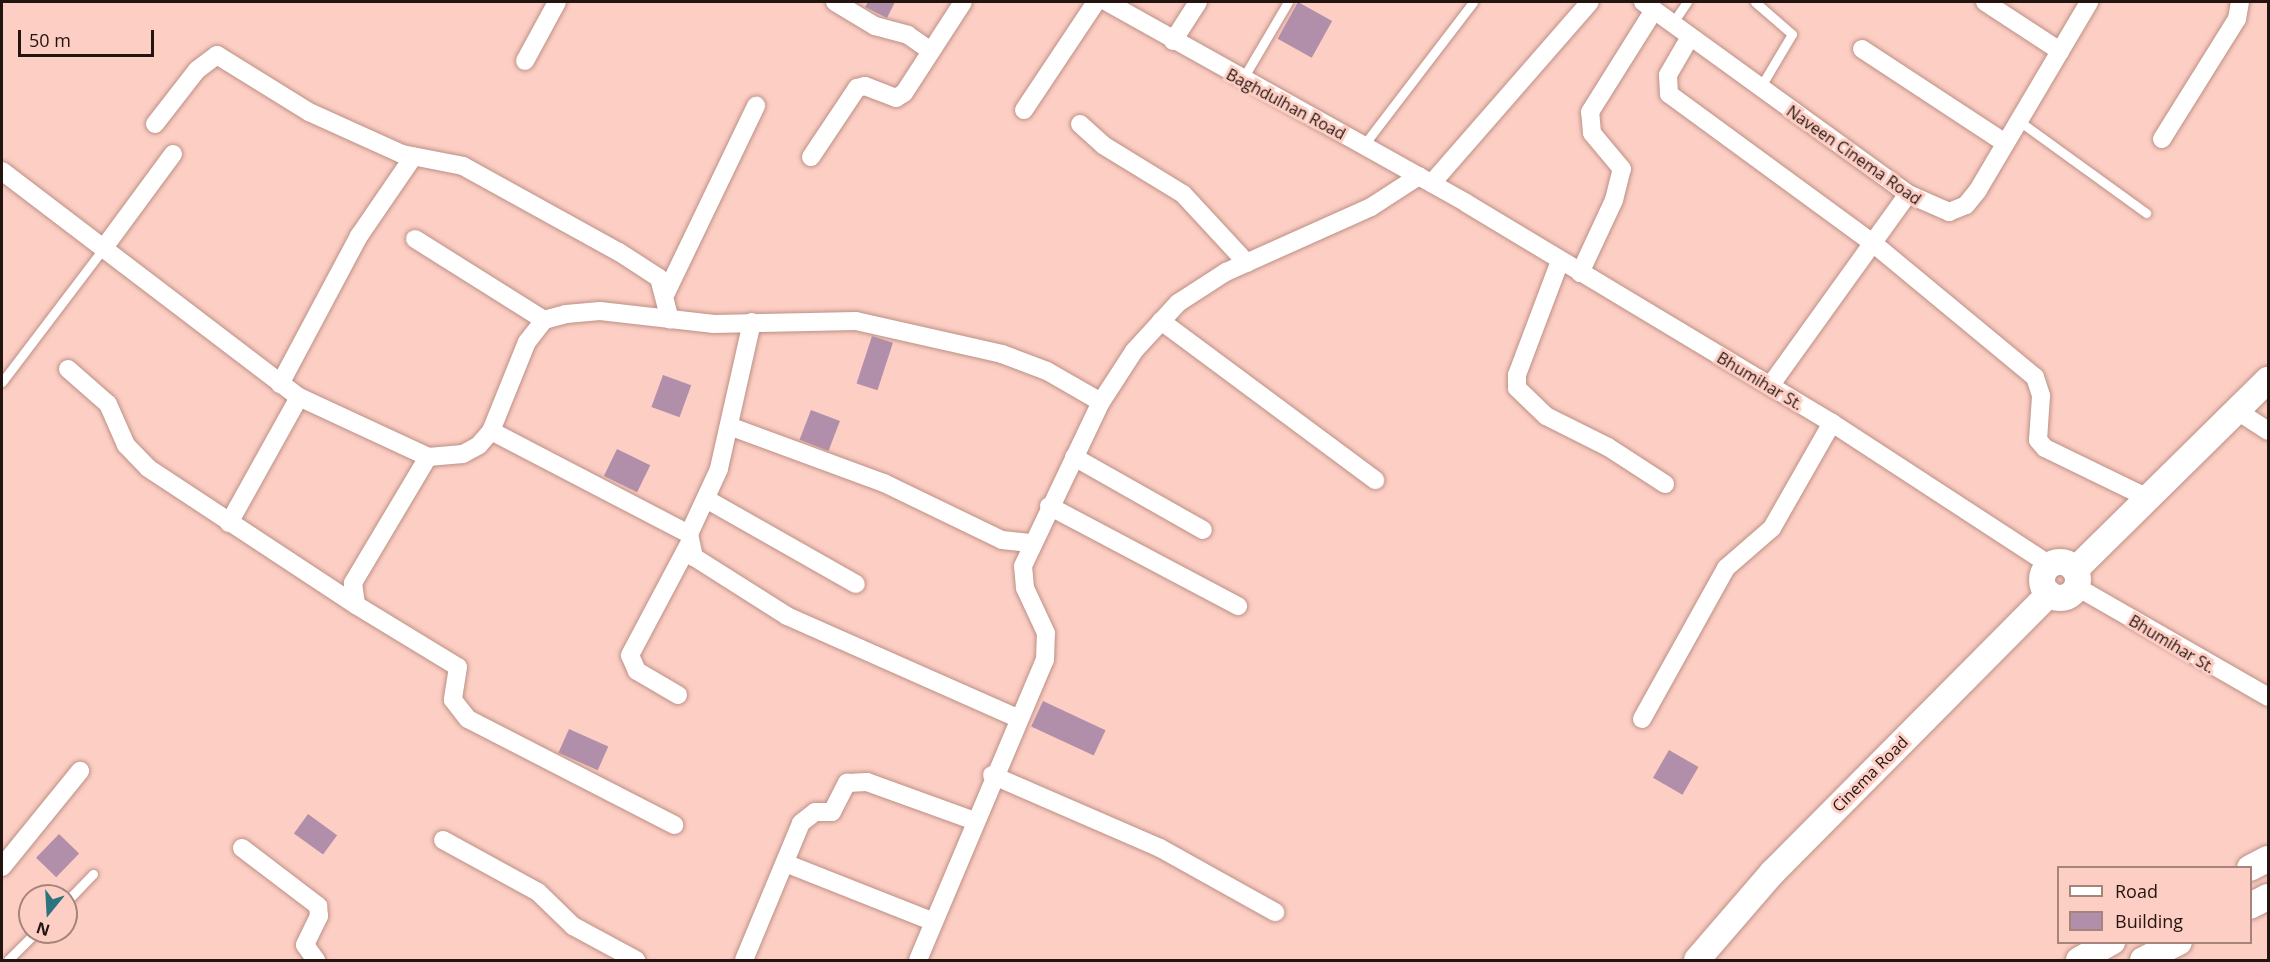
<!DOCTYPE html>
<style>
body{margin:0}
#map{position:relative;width:2270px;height:962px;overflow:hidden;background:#fdcec3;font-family:"Open Sans",sans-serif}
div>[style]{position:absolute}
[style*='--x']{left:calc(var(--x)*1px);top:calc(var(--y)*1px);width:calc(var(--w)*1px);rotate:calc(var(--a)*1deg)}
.building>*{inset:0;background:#b18faa;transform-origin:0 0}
.roads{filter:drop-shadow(0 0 2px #bc9086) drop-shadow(0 0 2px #bc9086)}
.lane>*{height:9px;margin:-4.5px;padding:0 4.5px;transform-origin:4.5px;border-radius:4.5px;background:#fff}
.street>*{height:18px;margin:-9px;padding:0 9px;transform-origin:9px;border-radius:9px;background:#fff}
.secondary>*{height:26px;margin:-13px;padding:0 13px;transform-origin:13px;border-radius:13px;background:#fff}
.secondary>.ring{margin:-13px;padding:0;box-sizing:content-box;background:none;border:26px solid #fff;border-radius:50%}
span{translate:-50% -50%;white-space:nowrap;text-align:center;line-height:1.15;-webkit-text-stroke:6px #fdcec3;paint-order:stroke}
.street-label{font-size:16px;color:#241410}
.frame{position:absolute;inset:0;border:3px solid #241410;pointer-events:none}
.legend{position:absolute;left:2057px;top:866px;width:195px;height:78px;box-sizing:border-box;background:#fdcec3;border:2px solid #a6847b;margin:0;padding:8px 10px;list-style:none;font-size:18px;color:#241410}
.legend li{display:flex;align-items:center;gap:12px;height:30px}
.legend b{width:30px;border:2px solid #a6847b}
.north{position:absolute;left:18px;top:884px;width:60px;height:60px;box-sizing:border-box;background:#fdcec3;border:2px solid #a6847b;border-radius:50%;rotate:198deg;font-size:16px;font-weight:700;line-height:24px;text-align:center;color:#241410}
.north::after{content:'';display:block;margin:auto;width:21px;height:27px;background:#2c727f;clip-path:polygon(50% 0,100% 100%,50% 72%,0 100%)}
.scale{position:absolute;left:18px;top:30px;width:136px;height:27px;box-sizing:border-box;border:3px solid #241410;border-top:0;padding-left:8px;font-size:18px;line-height:21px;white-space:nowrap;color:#241410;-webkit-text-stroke:4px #fdcec3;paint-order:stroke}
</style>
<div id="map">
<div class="building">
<div style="clip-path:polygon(868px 2px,895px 2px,887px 18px,865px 7px)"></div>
<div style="left:1298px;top:2px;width:39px;height:42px;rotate:29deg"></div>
<div style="left:872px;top:336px;width:22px;height:50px;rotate:18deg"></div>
<div style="left:663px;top:375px;width:30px;height:34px;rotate:20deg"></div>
<div style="left:811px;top:410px;width:31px;height:32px;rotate:21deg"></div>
<div style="left:617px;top:449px;width:37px;height:30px;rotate:26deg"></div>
<div style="left:1043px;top:701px;width:69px;height:28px;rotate:25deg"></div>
<div style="left:569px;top:729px;width:43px;height:26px;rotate:24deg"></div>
<div style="left:1669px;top:750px;width:34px;height:32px;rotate:30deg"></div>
<div style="left:308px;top:814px;width:36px;height:24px;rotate:36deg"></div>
<div style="left:59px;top:834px;width:28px;height:33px;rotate:44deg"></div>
</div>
<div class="roads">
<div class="lane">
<div style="--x:1755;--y:2;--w:49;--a:40.9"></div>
<div style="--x:1792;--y:34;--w:63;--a:120.7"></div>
<div style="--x:1672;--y:24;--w:27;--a:-56"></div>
<div style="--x:1242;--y:80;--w:91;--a:-59.5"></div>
<div style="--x:2019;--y:121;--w:157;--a:35.9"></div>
<div style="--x:1363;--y:146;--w:181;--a:-52.6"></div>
<div style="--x:2;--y:382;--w:167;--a:-52.8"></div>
<div style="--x:66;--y:902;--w:39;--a:-46"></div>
<div style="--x:8;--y:960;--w:40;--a:-45"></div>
</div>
<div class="street">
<div style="--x:835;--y:2;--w:47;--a:31"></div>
<div style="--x:875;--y:26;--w:34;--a:15"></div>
<div style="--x:908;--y:35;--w:28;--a:35"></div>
<div style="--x:1107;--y:2;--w:411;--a:29.2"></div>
<div style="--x:1466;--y:203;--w:427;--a:31"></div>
<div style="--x:1832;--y:423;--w:260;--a:33.1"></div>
<div style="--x:1643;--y:2;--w:327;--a:35.9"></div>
<div style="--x:1908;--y:194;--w:45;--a:23.7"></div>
<div style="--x:1949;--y:212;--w:18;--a:-22"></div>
<div style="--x:1966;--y:205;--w:19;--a:-51"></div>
<div style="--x:1978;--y:190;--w:218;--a:-59.4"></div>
<div style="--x:1985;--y:2;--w:90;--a:33.2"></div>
<div style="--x:1690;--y:37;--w:44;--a:120.1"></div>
<div style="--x:1668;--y:75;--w:19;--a:87"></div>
<div style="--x:1669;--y:94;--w:254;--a:36.2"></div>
<div style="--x:1874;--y:244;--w:209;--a:39.6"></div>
<div style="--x:2035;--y:377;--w:20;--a:72"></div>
<div style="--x:2041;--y:396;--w:44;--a:93.9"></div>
<div style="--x:2038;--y:440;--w:11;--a:49"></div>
<div style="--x:2045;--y:448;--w:117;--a:25.9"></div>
<div style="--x:1173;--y:41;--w:46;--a:-57.3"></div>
<div style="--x:1862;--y:49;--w:171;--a:33.3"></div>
<div style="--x:525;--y:61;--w:67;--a:-61.5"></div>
<div style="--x:1024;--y:110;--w:130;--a:-56.3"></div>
<div style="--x:155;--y:124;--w:68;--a:-52.1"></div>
<div style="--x:197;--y:70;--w:25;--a:-37"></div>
<div style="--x:217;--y:55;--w:108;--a:31.8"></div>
<div style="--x:309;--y:112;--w:102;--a:24.3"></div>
<div style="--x:402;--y:154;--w:62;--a:11.1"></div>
<div style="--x:463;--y:166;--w:178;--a:28.9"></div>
<div style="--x:619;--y:252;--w:48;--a:33"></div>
<div style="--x:659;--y:278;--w:43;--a:75.3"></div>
<div style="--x:1080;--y:124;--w:31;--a:42"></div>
<div style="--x:1103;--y:145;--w:94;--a:31.5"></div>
<div style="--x:1183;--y:194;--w:94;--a:47.2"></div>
<div style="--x:2162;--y:139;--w:142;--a:-58"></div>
<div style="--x:2237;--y:19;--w:17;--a:-80"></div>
<div style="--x:811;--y:157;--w:83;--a:-56.3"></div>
<div style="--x:857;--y:88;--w:8;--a:-14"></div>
<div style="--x:865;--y:86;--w:33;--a:21"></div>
<div style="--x:896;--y:98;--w:9;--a:-32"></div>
<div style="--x:904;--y:93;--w:108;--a:-57"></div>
<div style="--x:2;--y:171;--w:373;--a:37.3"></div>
<div style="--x:299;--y:397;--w:142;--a:24.9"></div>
<div style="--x:428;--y:457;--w:35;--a:-5"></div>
<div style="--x:463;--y:454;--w:18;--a:-29"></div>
<div style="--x:479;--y:445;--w:18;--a:-49"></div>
<div style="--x:491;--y:431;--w:96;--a:-68"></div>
<div style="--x:527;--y:342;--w:28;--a:-52"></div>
<div style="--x:544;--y:320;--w:23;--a:-15"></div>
<div style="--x:566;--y:314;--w:34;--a:-5"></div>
<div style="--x:600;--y:311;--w:115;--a:6.5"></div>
<div style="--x:714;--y:324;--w:142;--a:-1.2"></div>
<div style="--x:856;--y:321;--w:150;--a:12.7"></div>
<div style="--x:1002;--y:354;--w:48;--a:20.7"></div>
<div style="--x:1047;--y:371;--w:62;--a:29.9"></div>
<div style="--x:1432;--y:183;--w:240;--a:-48.9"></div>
<div style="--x:415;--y:239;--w:152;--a:32.1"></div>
<div style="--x:103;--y:249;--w:118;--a:-53.6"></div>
<div style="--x:1560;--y:261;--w:122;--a:110.7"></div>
<div style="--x:1517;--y:375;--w:13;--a:90"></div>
<div style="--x:1517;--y:388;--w:40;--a:44"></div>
<div style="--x:1546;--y:416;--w:69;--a:26.6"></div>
<div style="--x:1608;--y:447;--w:68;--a:33"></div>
<div style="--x:1580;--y:273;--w:81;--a:-65"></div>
<div style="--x:1614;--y:200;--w:32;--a:-76"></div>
<div style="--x:1622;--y:169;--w:47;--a:-129.8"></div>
<div style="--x:1592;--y:133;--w:21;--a:-95"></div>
<div style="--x:1590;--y:112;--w:120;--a:-57.9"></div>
<div style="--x:666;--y:293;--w:208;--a:-64.3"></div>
<div style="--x:1161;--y:321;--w:267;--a:36.6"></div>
<div style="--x:752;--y:322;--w:151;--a:102.7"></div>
<div style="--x:719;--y:469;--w:72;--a:114.8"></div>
<div style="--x:689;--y:534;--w:24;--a:78"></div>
<div style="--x:694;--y:557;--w:110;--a:32.4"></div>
<div style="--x:787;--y:616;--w:254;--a:23.9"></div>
<div style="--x:68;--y:369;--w:53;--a:41.2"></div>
<div style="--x:108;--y:404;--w:45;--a:66.3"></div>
<div style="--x:126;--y:445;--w:32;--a:46"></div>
<div style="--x:148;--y:468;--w:249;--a:33.4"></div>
<div style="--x:280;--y:384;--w:168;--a:-61.9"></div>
<div style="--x:359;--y:236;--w:96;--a:-55.6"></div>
<div style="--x:1770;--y:386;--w:236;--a:-54.3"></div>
<div style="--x:2239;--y:412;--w:35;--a:33"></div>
<div style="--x:729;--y:426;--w:165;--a:20.2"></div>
<div style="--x:884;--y:483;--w:131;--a:25.8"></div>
<div style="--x:1002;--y:540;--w:28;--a:6"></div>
<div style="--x:491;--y:431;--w:223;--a:27.5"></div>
<div style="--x:428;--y:457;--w:147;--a:120.8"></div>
<div style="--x:353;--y:583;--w:22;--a:82"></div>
<div style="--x:356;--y:605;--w:119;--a:31.3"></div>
<div style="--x:458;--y:667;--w:33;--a:99"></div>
<div style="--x:453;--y:700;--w:24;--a:52"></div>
<div style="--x:468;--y:719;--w:232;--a:27.2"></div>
<div style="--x:1074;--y:457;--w:148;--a:29.5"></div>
<div style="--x:708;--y:500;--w:170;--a:29.6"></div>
<div style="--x:1049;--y:506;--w:214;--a:27.9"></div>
<div style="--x:229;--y:523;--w:144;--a:-60.9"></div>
<div style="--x:2077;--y:587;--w:220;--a:29.9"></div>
<div style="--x:678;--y:695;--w:48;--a:-149.7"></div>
<div style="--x:637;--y:671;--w:17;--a:-114"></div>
<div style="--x:630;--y:655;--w:126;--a:-62"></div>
<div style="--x:1642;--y:719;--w:173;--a:-60.9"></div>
<div style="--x:1726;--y:568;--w:61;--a:-41"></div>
<div style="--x:1772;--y:528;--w:121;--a:-60.3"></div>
<div style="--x:992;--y:775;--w:183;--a:23.5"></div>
<div style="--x:1160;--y:848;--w:132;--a:29.1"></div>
<div style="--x:443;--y:840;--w:108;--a:28.7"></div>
<div style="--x:538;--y:892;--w:49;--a:44.2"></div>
<div style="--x:573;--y:926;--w:72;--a:28.4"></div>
<div style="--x:242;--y:848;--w:96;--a:37.3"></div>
<div style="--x:318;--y:906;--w:10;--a:84"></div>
<div style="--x:319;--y:916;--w:32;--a:116"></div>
<div style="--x:305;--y:945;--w:19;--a:54"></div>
<div style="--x:785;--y:863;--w:160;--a:21.6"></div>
<div style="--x:2;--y:867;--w:124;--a:-50.9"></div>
<div style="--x:744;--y:960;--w:148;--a:-67.4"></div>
<div style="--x:801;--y:823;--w:18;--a:-38"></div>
<div style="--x:815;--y:812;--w:17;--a:0"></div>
<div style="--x:832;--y:812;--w:33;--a:-63"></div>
<div style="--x:847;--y:783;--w:20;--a:-3"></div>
<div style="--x:867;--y:782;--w:115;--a:19.9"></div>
<div style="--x:918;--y:960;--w:326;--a:-67.1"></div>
<div style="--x:1045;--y:660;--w:27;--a:-88"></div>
<div style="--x:1046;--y:633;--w:50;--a:-115"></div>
<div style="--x:1025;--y:588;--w:22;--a:-95"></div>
<div style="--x:1023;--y:566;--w:182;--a:-64.6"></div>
<div style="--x:1101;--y:402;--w:61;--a:-57.1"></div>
<div style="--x:1134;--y:351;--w:65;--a:-47.5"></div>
<div style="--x:1178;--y:303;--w:57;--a:-32.9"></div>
<div style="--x:1226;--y:272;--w:159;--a:-24.1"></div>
<div style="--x:1371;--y:207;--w:57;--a:-32.9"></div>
</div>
<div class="secondary">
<div class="ring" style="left:2042px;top:562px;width:10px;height:10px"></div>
<div style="--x:2075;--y:570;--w:271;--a:-44.6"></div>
<div style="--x:2250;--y:868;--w:20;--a:-27"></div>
<div style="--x:2250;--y:906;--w:20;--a:-27"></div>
<div style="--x:1697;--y:960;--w:116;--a:-49.2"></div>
<div style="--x:1773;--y:872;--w:392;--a:-45.2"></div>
<div style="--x:2079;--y:960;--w:38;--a:-29"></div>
<div style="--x:2143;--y:960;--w:40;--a:-26.6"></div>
</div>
</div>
<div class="street-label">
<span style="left:1286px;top:104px;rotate:28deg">Baghdulhan Road</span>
<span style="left:1854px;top:155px;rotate:35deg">Naveen Cinema Road</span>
<span style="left:1760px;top:381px;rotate:31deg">Bhumihar St.</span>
<span style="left:2172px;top:644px;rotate:31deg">Bhumihar St.</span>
<span style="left:1870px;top:774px;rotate:-45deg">Cinema Road</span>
</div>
<div class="frame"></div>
<ul class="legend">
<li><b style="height:8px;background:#fff"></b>Road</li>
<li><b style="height:16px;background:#b18faa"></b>Building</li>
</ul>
<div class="north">N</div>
<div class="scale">50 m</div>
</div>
